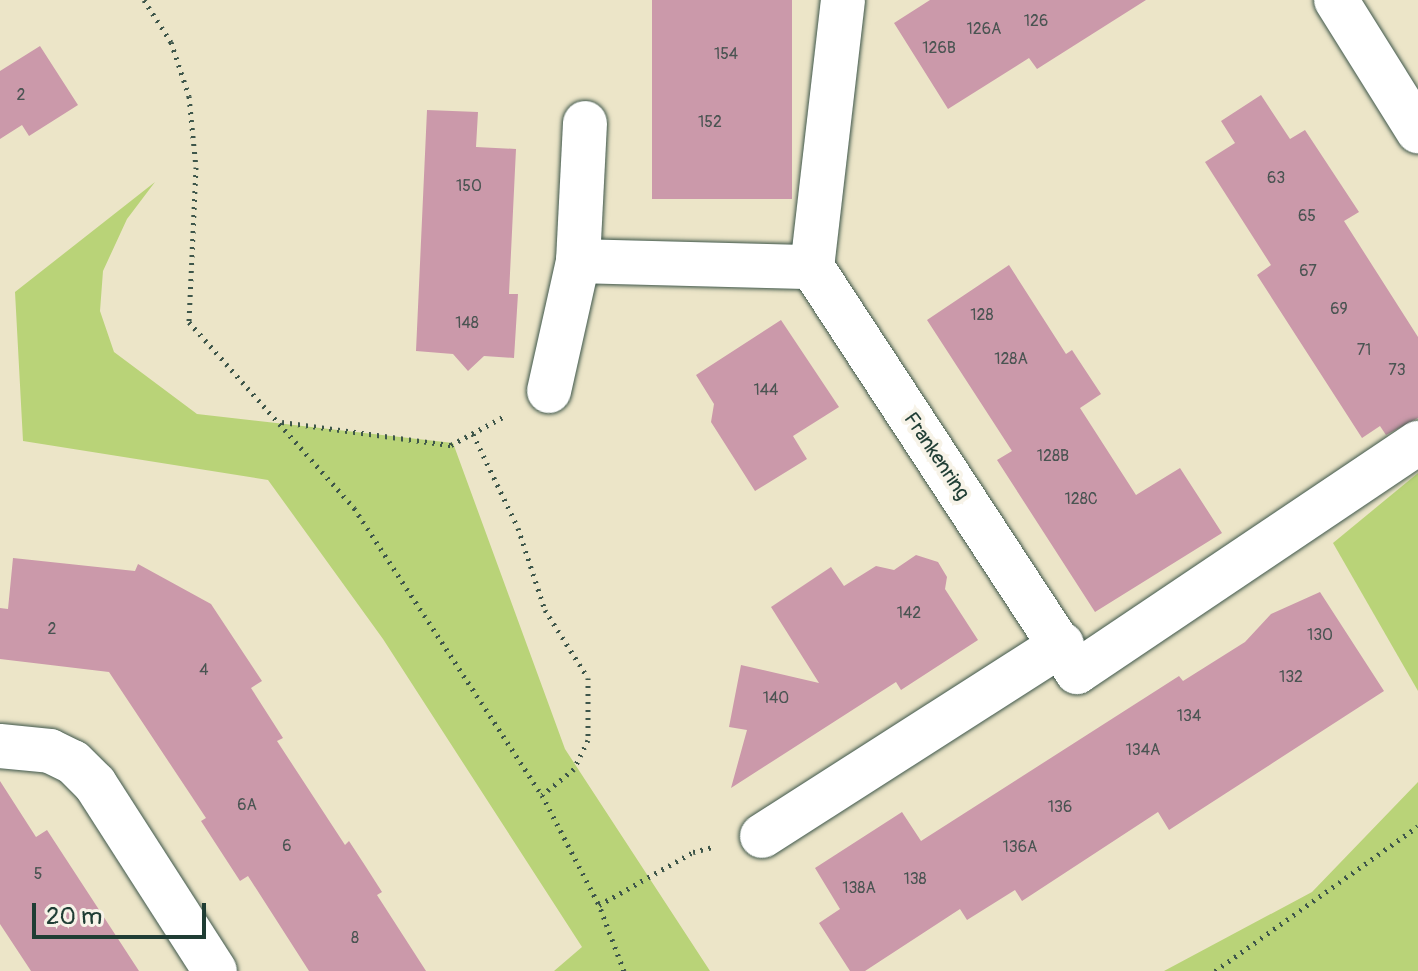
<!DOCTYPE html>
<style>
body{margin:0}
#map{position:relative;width:1418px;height:971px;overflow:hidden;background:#ece5c8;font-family:Pangolin,sans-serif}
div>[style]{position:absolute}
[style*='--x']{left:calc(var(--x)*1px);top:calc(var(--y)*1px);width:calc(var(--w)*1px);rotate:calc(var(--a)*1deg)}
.green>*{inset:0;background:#b9d378}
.building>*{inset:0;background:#cb99aa;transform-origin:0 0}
.path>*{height:5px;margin-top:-2.5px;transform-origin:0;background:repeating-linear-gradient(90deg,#3e564a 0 2px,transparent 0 8px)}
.roads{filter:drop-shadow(0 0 2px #3e564a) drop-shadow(0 0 2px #3e564a)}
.street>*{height:44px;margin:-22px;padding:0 22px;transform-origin:22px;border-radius:22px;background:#fff}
span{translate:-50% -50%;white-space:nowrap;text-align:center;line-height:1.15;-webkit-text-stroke:8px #f7f3e8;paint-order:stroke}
.number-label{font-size:16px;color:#4a5452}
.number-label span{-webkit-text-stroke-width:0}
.street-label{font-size:20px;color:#1f3d34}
.scale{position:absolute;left:32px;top:903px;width:174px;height:36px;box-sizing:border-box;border:4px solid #1f3d34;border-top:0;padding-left:10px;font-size:24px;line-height:28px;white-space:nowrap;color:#1f3d34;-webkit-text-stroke:6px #f7f3e8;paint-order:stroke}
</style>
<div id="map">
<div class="green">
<div style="clip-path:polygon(155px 182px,127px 219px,103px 271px,100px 311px,114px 352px,197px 414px,453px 443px,565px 749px,710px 971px,554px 971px,582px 947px,383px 639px,268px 480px,23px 441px,15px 292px)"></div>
<div style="clip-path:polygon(1418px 473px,1418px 691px,1333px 543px)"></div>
<div style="clip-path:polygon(1418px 782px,1418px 971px,1164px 971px,1312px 892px)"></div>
</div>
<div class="building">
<div style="left:652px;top:0;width:140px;height:199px"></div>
<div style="clip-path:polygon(930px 0,1146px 0,1037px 69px,1029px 58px,948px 109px,894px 23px)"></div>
<div style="clip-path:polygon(40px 46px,78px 105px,29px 136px,22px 125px,0 139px,0 71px)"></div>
<div style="clip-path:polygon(1261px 95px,1290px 139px,1305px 130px,1359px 212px,1344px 221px,1418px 337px,1418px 418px,1386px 435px,1380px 426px,1362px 438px,1257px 275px,1271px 265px,1205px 162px,1235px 143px,1221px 121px)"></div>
<div style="clip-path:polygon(427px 110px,478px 112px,476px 147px,516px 149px,509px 294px,518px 294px,514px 358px,484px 356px,468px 371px,453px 354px,416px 351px)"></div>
<div style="clip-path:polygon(1009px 265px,1066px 354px,1072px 350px,1101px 394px,1080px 408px,1136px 495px,1180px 468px,1222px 533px,1095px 612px,997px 460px,1012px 451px,927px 320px)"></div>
<div style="clip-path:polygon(781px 320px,839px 407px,793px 436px,807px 459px,755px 491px,711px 422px,714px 404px,696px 375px)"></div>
<div style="clip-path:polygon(916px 555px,938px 562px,947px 577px,945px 589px,978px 640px,901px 690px,896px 682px,731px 788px,747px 730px,729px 727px,741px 665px,819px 683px,771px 607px,831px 567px,844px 586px,876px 566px,894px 570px)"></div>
<div style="clip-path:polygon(13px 558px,135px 571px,138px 564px,211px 604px,262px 681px,251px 688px,283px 738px,277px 741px,345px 845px,349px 841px,366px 867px,382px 892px,377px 895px,426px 971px,309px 971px,248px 876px,240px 881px,201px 821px,206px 818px,109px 672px,0 659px,0 608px,8px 609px)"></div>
<div style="clip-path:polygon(1320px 592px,1384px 691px,1169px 830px,1158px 812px,1022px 901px,1015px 890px,967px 920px,960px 909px,865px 971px,850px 971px,819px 923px,840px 909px,815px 868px,902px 812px,921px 841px,1179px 676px,1183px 681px,1245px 642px,1271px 614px)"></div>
<div style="clip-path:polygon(0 781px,36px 837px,47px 830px,139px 971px,31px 971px,0 924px)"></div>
</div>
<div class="path">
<div style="--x:144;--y:0;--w:50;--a:57.3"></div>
<div style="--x:171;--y:42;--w:57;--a:71.6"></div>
<div style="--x:189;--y:96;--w:71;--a:84.4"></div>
<div style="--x:196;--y:167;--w:155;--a:92.6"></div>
<div style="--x:189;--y:322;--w:249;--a:48.4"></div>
<div style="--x:354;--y:508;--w:343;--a:56.8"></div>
<div style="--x:542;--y:795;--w:124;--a:62.6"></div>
<div style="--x:282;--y:422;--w:171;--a:7.8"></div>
<div style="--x:451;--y:445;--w:59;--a:-28.3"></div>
<div style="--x:473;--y:434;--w:104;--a:64.4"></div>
<div style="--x:518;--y:528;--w:86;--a:71.8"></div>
<div style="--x:545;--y:610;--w:80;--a:57.7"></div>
<div style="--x:588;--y:678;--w:62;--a:90"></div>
<div style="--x:588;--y:740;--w:32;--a:116"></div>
<div style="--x:574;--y:769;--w:41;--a:140.9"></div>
<div style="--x:624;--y:971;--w:71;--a:-110.7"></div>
<div style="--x:599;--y:905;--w:108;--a:-29.4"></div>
<div style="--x:693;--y:852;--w:21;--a:-14"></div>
<div style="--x:1215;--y:971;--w:249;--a:-35.5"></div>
</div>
<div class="roads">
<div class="street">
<div style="--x:843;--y:0;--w:269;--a:96.6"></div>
<div style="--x:812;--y:267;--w:484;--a:56.8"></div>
<div style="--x:1077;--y:672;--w:411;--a:-33.9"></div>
<div style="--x:1336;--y:0;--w:155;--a:58"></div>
<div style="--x:585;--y:123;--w:138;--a:92.9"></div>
<div style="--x:578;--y:261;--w:234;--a:1.5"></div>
<div style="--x:549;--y:391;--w:133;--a:-77.4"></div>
<div style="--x:0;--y:746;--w:50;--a:5.7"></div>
<div style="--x:50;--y:751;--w:25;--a:26"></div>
<div style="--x:73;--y:762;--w:31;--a:45"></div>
<div style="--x:95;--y:784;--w:222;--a:57.3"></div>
<div style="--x:762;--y:836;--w:356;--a:-32.6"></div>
</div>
</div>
<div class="number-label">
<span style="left:1036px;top:21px">126</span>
<span style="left:984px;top:29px">126A</span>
<span style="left:939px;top:48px">126B</span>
<span style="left:726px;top:54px">154</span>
<span style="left:21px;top:95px">2</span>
<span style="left:710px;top:122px">152</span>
<span style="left:1276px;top:178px">63</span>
<span style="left:469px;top:186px">150</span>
<span style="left:1307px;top:216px">65</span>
<span style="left:1308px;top:271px">67</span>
<span style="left:1339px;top:309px">69</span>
<span style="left:982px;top:315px">128</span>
<span style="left:467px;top:323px">148</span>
<span style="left:1364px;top:350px">71</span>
<span style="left:1011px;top:359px">128A</span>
<span style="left:1397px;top:370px">73</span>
<span style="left:766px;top:390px">144</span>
<span style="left:1053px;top:456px">128B</span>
<span style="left:1081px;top:499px">128C</span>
<span style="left:909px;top:613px">142</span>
<span style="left:52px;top:629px">2</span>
<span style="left:1320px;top:635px">130</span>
<span style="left:204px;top:670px">4</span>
<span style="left:1291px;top:677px">132</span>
<span style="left:776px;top:698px">140</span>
<span style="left:1189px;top:716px">134</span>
<span style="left:1143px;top:750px">134A</span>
<span style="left:247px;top:805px">6A</span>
<span style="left:1060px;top:807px">136</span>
<span style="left:287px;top:846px">6</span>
<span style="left:1020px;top:847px">136A</span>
<span style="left:38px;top:874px">5</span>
<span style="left:915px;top:879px">138</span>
<span style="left:859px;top:888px">138A</span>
<span style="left:355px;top:938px">8</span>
</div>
<div class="street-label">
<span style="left:937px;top:456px;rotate:56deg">Frankenring</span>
</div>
<div class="scale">20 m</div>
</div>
